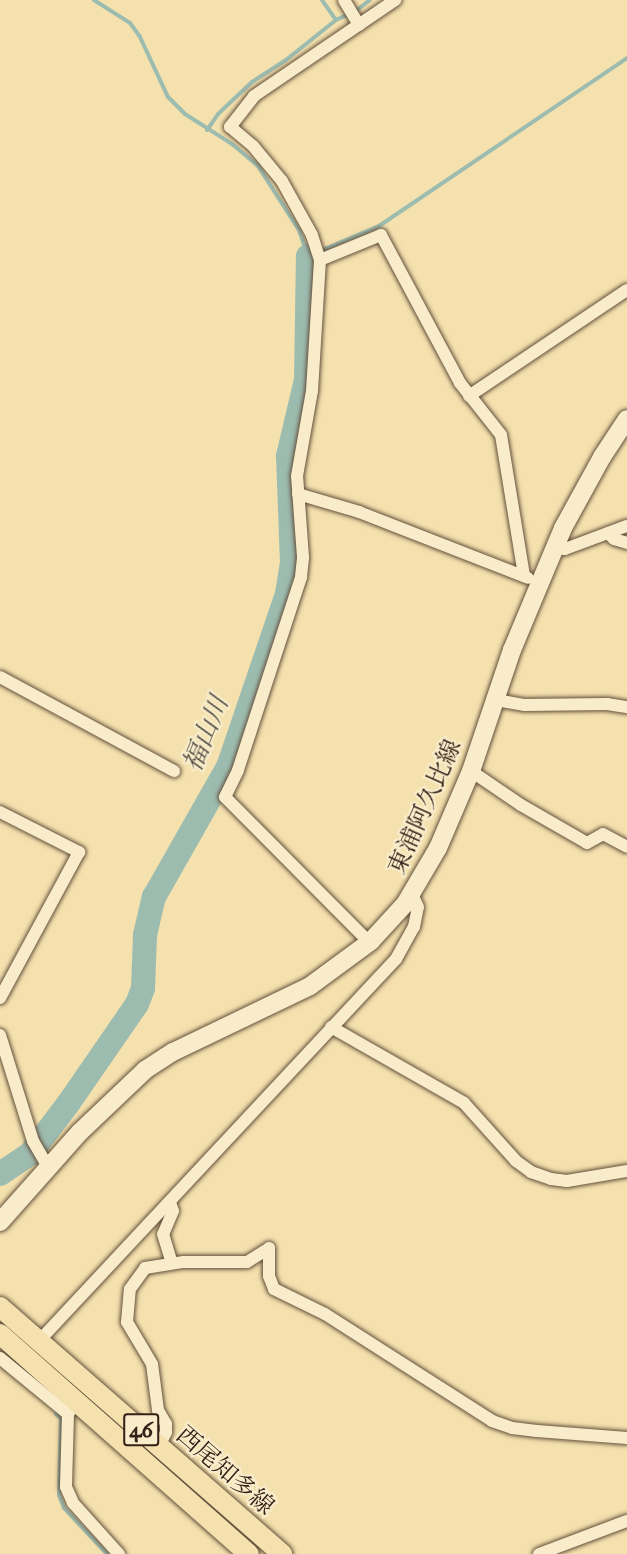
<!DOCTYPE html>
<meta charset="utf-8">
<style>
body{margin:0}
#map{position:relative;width:627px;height:1554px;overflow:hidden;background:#f5e1ae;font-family:"IM FELL Great Primer","Noto Serif JP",serif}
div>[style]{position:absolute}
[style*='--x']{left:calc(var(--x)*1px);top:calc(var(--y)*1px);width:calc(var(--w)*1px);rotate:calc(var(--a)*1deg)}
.stream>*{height:4px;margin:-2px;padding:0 2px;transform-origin:2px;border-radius:2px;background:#9dbcb0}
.river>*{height:24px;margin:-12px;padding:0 12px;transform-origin:12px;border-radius:12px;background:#9dbcb0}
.roads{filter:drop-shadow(0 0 2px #64503c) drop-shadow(0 0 2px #64503c)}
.minor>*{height:12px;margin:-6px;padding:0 6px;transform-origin:6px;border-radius:6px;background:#f8ecca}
.secondary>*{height:18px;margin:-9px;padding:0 9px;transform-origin:9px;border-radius:9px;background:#f8ecca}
.primary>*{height:20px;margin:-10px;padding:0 10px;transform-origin:10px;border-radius:10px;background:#f5e1ae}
span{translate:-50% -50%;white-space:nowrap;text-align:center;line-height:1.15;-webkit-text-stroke:4.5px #f8ecca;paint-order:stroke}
.shield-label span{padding:2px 4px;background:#f8ecca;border:2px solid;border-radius:4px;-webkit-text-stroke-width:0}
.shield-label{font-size:22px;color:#342016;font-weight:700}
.street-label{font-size:24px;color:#342016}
.water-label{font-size:26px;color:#544f44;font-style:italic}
</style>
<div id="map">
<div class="stream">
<div style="--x:94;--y:0;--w:43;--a:32.6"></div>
<div style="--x:130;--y:23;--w:17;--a:54"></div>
<div style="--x:140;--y:37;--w:66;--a:65"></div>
<div style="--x:168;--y:97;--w:24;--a:45"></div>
<div style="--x:185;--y:114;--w:56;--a:32.6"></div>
<div style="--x:232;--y:144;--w:34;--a:40"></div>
<div style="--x:258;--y:166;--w:76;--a:57.4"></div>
<div style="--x:299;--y:230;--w:28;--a:71"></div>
<div style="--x:308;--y:256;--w:77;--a:-22.9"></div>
<div style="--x:379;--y:226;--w:300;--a:-34.1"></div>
<div style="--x:336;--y:20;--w:23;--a:-25"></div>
<div style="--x:357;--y:10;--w:16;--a:-38"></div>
<div style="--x:207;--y:130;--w:19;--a:-55"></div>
<div style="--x:218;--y:114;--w:47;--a:-43.3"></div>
<div style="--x:252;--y:82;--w:40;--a:-32.9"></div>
<div style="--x:286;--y:60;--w:64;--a:-38.7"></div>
<div style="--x:336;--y:20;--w:24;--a:-125"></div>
<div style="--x:56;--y:1414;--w:7;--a:45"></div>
<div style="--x:61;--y:1419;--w:76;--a:91.5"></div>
<div style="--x:59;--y:1495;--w:14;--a:69"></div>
<div style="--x:64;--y:1508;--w:63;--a:46.9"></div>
</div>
<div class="river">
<div style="--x:0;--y:1174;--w:36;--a:-34"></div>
<div style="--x:30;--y:1154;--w:63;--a:-52.8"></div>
<div style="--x:68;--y:1104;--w:121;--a:-55.4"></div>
<div style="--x:137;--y:1004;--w:17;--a:-69"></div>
<div style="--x:143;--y:988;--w:53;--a:-87.8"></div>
<div style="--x:145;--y:935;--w:39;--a:-77"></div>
<div style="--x:154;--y:897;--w:150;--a:-60.4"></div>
<div style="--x:228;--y:767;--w:183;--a:-71.2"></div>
<div style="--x:287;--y:594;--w:30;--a:-81"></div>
<div style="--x:292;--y:564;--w:108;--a:-92.1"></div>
<div style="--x:288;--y:456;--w:78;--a:-76.7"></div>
<div style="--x:306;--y:380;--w:124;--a:-89.1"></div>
</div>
<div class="roads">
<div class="minor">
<div style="--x:344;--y:0;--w:29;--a:59"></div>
<div style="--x:320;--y:260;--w:66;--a:-22.3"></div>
<div style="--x:381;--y:235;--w:168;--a:61.9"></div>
<div style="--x:460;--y:383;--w:66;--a:51.7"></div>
<div style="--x:501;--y:435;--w:143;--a:80.7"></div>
<div style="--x:469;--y:396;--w:190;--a:-33.9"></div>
<div style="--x:298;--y:494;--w:64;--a:16.4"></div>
<div style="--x:359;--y:512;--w:181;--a:21.3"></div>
<div style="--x:608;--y:533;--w:8;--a:45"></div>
<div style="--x:614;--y:539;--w:14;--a:17"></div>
<div style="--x:554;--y:548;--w:11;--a:5"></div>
<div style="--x:565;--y:549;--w:66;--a:-20.4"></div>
<div style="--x:0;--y:677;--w:198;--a:28.4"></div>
<div style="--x:496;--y:700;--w:28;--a:10"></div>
<div style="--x:524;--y:705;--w:83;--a:-0.7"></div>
<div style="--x:607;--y:704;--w:20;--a:9"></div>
<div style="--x:471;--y:771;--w:60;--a:34.2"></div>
<div style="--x:521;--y:805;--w:76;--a:29.9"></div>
<div style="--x:587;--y:843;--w:18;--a:-29"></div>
<div style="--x:603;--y:834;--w:27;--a:28"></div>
<div style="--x:0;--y:812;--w:89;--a:26.9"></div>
<div style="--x:79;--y:852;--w:166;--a:118.4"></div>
<div style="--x:369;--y:942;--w:204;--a:-134.8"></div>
<div style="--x:225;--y:797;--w:30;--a:-64"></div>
<div style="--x:238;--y:770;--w:203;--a:-71.9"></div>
<div style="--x:301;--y:577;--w:20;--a:-84"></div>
<div style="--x:303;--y:557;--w:81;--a:-94.2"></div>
<div style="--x:297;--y:476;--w:86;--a:-80"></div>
<div style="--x:312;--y:391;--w:131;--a:-86.5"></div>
<div style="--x:320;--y:260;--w:26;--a:-108"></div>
<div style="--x:312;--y:235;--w:62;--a:-119.1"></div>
<div style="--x:282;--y:181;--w:45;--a:-129.6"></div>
<div style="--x:253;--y:146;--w:30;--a:-140"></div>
<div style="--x:230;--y:127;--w:39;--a:-52"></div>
<div style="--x:254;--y:96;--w:171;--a:-34.2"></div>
<div style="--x:331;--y:1027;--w:153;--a:29.7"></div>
<div style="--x:464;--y:1103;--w:78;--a:48.1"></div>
<div style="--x:516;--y:1161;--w:19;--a:36"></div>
<div style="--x:531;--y:1172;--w:21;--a:19"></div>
<div style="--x:551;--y:1179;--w:16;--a:7"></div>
<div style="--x:567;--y:1181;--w:61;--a:-9.5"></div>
<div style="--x:0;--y:1035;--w:111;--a:72.7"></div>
<div style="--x:33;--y:1141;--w:30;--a:60"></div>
<div style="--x:170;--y:1202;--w:9;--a:72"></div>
<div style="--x:173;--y:1211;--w:25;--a:113"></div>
<div style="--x:163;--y:1234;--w:30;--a:73"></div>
<div style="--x:39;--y:1341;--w:523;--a:-46.94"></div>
<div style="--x:396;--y:959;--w:37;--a:-61"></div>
<div style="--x:414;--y:927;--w:20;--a:-79"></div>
<div style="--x:418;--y:907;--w:14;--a:-115"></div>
<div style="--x:0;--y:1358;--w:88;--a:39.5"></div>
<div style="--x:68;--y:1414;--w:7;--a:-56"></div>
<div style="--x:68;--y:1414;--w:73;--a:91.6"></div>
<div style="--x:66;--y:1487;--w:17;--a:66"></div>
<div style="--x:73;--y:1503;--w:69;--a:48"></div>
<div style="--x:159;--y:1446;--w:16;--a:-63"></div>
<div style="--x:166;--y:1432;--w:8;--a:-90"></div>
<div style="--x:166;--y:1424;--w:16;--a:-120"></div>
<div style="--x:158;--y:1410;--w:46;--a:-97.4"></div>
<div style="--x:152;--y:1364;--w:49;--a:-120.8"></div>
<div style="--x:127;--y:1322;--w:33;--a:-85"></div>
<div style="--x:130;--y:1289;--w:26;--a:-54"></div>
<div style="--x:145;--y:1268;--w:39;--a:-9"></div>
<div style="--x:184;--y:1262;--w:63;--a:0"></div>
<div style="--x:247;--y:1262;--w:26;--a:-32"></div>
<div style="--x:269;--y:1248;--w:28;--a:90"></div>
<div style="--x:269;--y:1276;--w:14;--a:69"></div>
<div style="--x:274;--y:1289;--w:57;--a:26.1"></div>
<div style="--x:325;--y:1314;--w:198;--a:32.6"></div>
<div style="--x:492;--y:1421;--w:21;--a:19"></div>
<div style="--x:512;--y:1428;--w:25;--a:7"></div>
<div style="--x:537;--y:1431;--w:90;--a:4.4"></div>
<div style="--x:539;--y:1554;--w:94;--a:-20.6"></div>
</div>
<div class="secondary">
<div style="--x:0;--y:1222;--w:120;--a:-48.4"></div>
<div style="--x:80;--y:1132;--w:90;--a:-43.6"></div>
<div style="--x:145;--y:1070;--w:33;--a:-33"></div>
<div style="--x:173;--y:1052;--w:152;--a:-25.7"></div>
<div style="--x:310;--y:986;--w:76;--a:-36.4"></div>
<div style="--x:371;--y:941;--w:50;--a:-47.4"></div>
<div style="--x:405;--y:904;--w:65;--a:-59.5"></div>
<div style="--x:438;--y:848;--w:84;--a:-66.8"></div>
<div style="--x:471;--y:771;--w:128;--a:-71.3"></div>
<div style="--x:512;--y:650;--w:132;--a:-67.3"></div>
<div style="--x:563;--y:528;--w:81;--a:-61.2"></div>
<div style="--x:602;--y:457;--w:45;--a:-56.7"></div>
</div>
<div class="primary">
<div style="--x:0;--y:1307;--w:375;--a:41.2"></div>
<div style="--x:0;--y:1334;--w:332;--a:41.5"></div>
</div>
</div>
<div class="shield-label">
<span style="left:141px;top:1430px">46</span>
</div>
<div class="street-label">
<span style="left:425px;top:807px;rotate:-66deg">東浦阿久比線</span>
<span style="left:225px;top:1471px;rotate:41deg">西尾知多線</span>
</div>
<div class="water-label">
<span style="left:206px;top:734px;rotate:-68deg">福山川</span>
</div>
</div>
